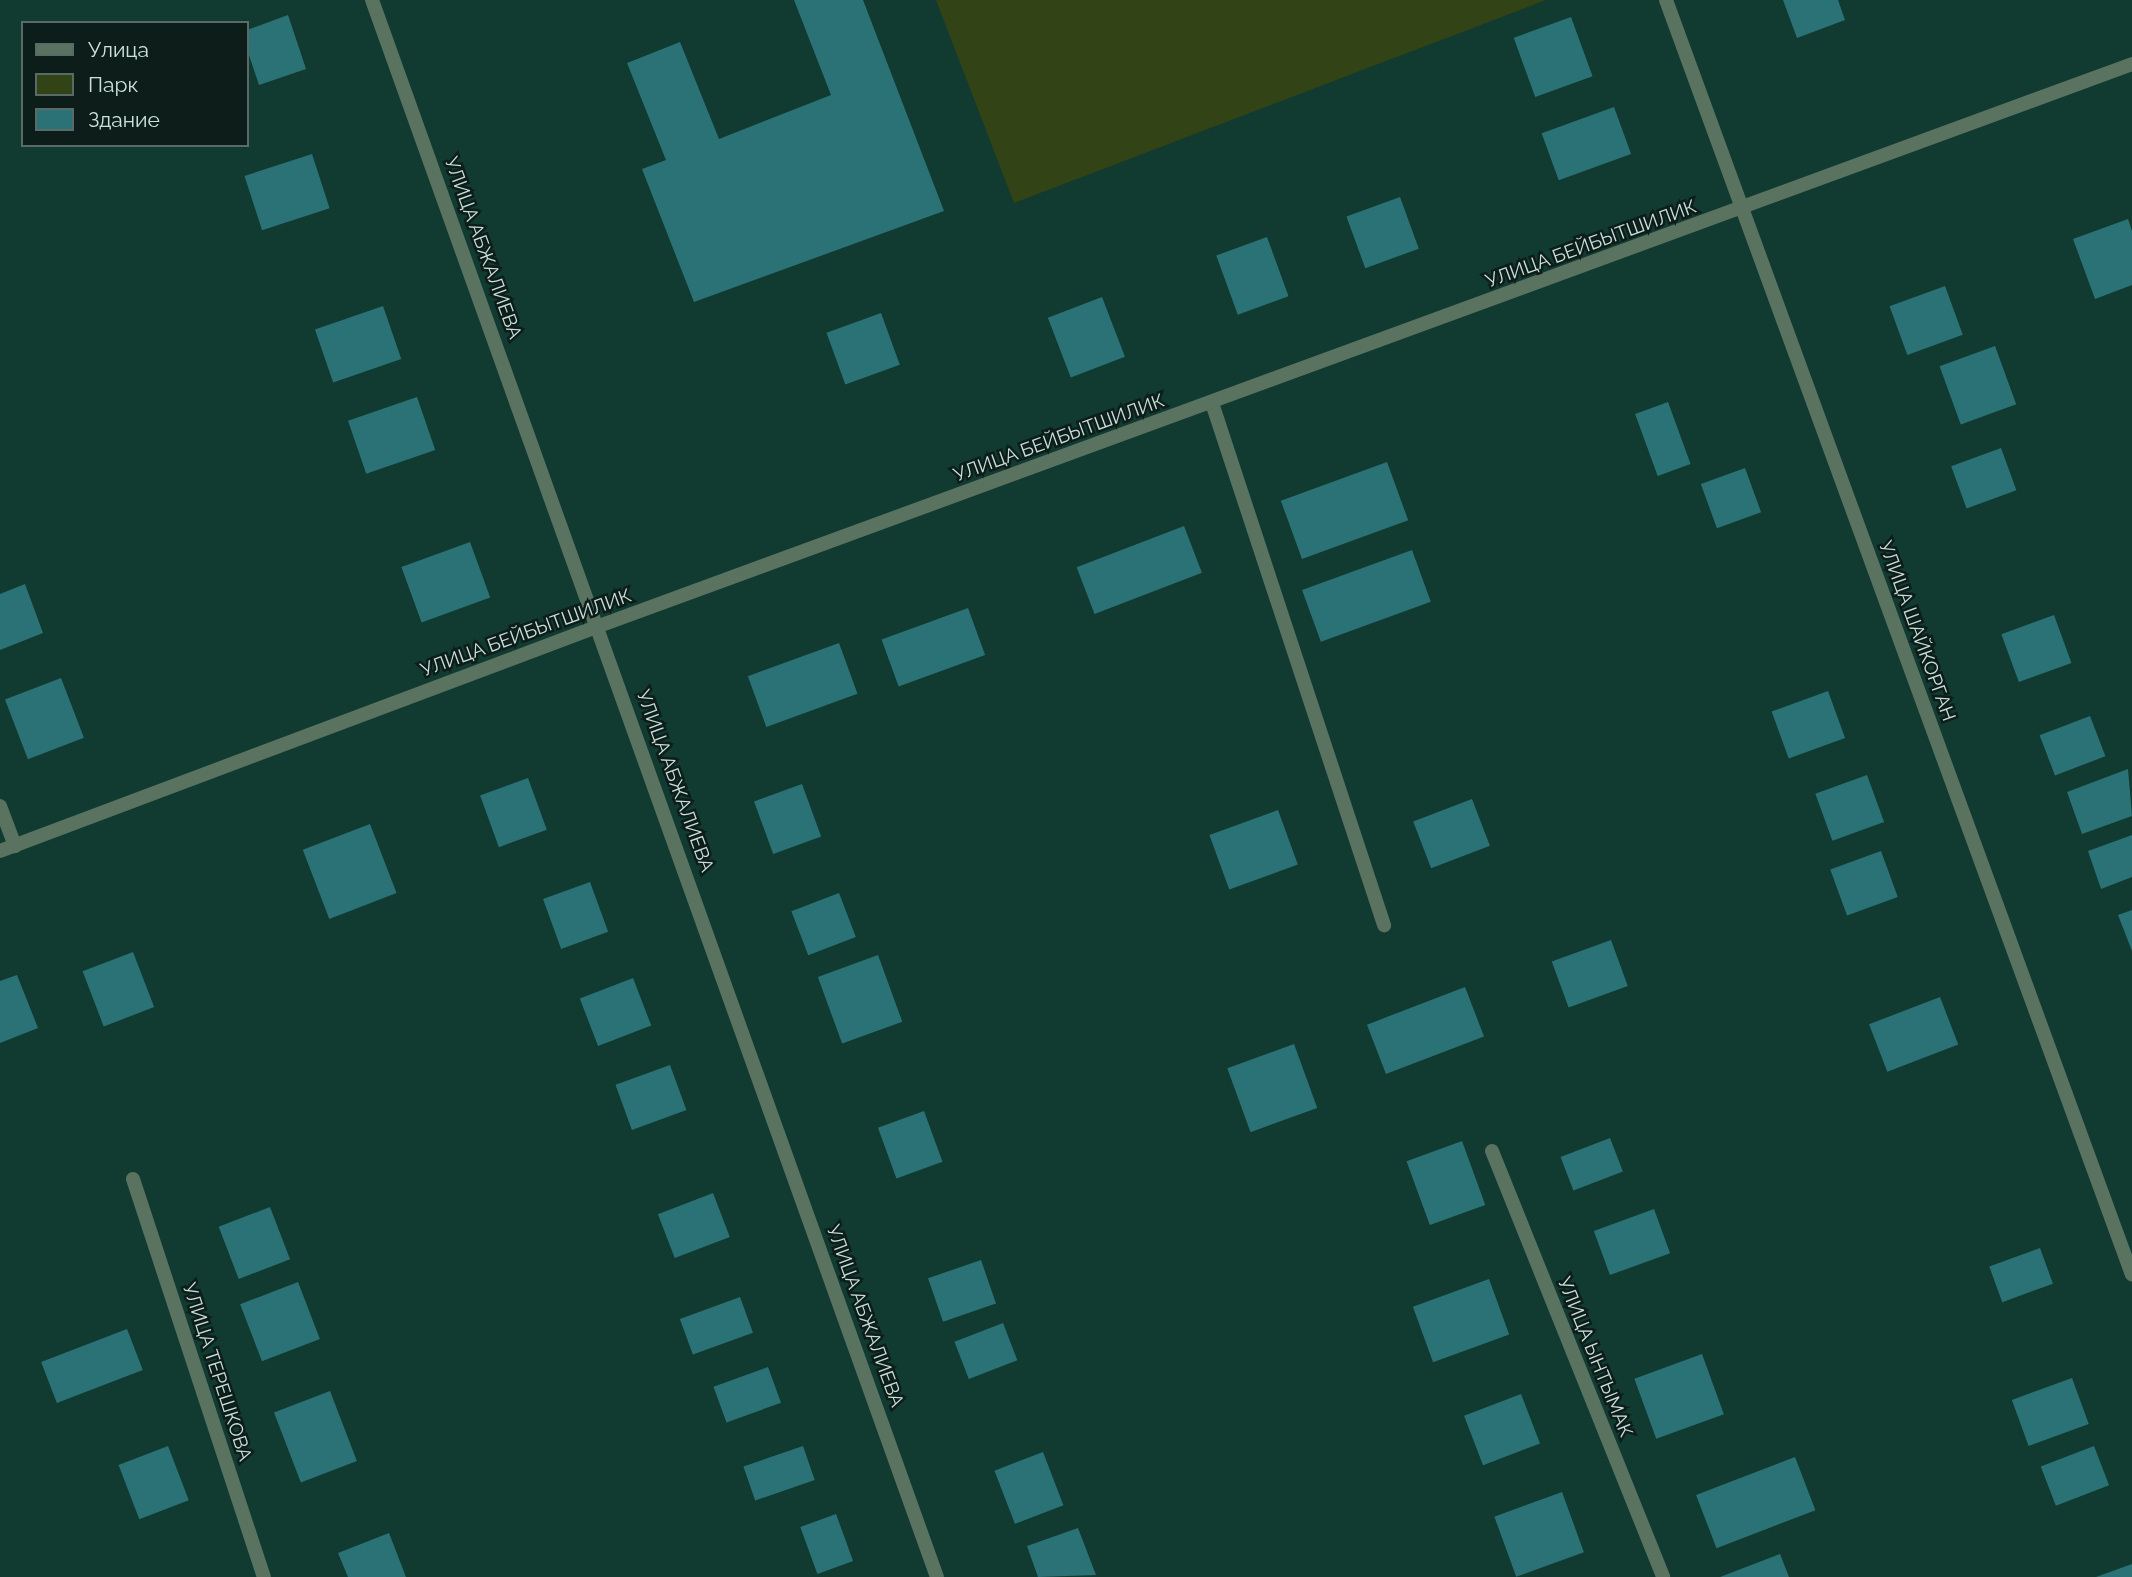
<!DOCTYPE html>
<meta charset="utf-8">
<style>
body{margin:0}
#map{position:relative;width:2132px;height:1577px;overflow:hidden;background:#113a31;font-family:Raleway,sans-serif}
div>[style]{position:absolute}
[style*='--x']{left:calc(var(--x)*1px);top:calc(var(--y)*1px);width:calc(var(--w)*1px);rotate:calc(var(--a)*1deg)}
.green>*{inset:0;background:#324316}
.building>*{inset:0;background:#2b7277;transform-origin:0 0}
.service>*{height:14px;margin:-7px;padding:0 7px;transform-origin:7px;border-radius:7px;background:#5a7260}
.minor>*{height:14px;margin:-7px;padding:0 7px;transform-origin:7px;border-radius:7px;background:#5a7260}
.tertiary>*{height:14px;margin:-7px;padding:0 7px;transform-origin:7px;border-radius:7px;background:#5a7260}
span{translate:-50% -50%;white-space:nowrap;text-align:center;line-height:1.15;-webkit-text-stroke:5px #0d1d19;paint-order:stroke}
.street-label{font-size:19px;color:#cbe0da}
.legend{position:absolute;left:21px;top:21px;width:228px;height:126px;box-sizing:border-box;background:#0d1d19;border:2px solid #596b66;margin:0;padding:9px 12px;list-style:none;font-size:21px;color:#cbe0da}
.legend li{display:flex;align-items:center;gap:14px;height:35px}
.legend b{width:35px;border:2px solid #596b66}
</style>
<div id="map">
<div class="green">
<div style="clip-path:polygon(936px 0,1546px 0,1014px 203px)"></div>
</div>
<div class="building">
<div style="clip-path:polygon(794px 0,863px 0,944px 211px,694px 302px,642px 169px,666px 160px,627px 63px,680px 42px,719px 139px,831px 95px)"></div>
<div style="clip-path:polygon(1783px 0,1838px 0,1845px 20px,1797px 38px)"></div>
<div style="clip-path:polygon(288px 15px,306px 69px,259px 85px,247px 49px,247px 30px)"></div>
<div style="left:1571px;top:17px;width:63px;height:61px;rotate:70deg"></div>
<div style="left:1614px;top:107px;width:50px;height:77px;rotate:70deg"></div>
<div style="left:312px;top:154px;width:57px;height:71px;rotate:72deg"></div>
<div style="left:1400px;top:197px;width:55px;height:57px;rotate:70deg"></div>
<div style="clip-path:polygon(2128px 219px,2132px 231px,2132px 285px,2095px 299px,2073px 239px)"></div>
<div style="left:1267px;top:237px;width:63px;height:54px;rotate:70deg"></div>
<div style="left:1945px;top:286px;width:52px;height:59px;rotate:70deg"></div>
<div style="left:1102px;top:297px;width:64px;height:58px;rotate:69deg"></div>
<div style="left:383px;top:306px;width:56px;height:72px;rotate:71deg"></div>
<div style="left:881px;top:313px;width:55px;height:58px;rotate:70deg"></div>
<div style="left:1995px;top:346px;width:62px;height:59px;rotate:70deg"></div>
<div style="left:417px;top:397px;width:56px;height:73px;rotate:71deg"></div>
<div style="left:1668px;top:402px;width:66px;height:35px;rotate:70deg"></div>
<div style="left:2001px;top:448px;width:45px;height:53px;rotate:70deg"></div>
<div style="left:1387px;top:462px;width:62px;height:113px;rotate:70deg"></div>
<div style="left:1745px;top:468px;width:47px;height:47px;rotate:70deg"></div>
<div style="left:1184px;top:526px;width:50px;height:115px;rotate:69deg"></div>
<div style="left:470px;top:542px;width:59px;height:73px;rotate:70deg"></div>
<div style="left:1412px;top:550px;width:55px;height:117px;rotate:70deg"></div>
<div style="clip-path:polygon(25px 584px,43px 633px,0 650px,0 594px)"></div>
<div style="left:968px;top:608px;width:50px;height:92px;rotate:70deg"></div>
<div style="left:2054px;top:615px;width:51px;height:56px;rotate:70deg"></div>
<div style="left:839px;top:643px;width:54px;height:97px;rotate:70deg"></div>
<div style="left:61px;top:678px;width:64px;height:60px;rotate:69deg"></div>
<div style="left:1828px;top:691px;width:50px;height:60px;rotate:70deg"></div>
<div style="left:2090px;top:716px;width:43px;height:54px;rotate:69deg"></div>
<div style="clip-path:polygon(2128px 769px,2132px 816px,2082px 834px,2067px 792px)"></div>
<div style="left:1867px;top:775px;width:50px;height:55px;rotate:70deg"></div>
<div style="left:528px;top:778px;width:55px;height:51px;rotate:70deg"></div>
<div style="left:802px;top:784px;width:56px;height:51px;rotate:70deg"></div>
<div style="left:1472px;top:799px;width:50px;height:63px;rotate:69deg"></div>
<div style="left:1278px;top:810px;width:58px;height:73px;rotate:70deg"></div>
<div style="left:370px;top:824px;width:74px;height:72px;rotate:69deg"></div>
<div style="clip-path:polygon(2132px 835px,2132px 877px,2101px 889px,2088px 851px)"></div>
<div style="left:1881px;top:851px;width:49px;height:54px;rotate:70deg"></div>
<div style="left:590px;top:882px;width:53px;height:50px;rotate:70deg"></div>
<div style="left:839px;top:893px;width:47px;height:51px;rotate:69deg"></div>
<div style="clip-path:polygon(2132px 910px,2132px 951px,2118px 915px)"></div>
<div style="left:1611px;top:940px;width:49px;height:63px;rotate:70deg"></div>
<div style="left:133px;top:952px;width:59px;height:54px;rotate:69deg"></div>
<div style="left:878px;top:955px;width:71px;height:64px;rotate:70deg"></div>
<div style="clip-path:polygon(17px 975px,38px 1028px,0 1043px,0 981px)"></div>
<div style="left:633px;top:978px;width:51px;height:57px;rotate:69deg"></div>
<div style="left:1465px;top:987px;width:53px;height:105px;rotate:69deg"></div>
<div style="left:1940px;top:997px;width:51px;height:76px;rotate:69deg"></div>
<div style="left:1294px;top:1044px;width:68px;height:71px;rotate:70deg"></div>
<div style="left:670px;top:1065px;width:48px;height:58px;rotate:70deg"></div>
<div style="left:924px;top:1111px;width:54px;height:49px;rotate:70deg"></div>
<div style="left:1610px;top:1138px;width:36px;height:53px;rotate:69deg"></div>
<div style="left:1462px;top:1141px;width:68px;height:59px;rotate:70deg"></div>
<div style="left:713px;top:1193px;width:47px;height:59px;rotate:69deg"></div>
<div style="left:270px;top:1207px;width:56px;height:55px;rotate:69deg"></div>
<div style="left:1654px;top:1209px;width:47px;height:64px;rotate:70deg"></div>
<div style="left:2040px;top:1248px;width:38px;height:54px;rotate:70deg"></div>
<div style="left:981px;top:1260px;width:46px;height:56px;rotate:71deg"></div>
<div style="left:1489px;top:1279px;width:59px;height:81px;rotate:70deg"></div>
<div style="left:298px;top:1282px;width:61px;height:62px;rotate:69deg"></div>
<div style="left:740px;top:1297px;width:38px;height:64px;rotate:70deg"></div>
<div style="left:1003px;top:1323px;width:40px;height:52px;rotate:69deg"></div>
<div style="left:127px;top:1329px;width:44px;height:92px;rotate:69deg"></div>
<div style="left:1702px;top:1354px;width:64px;height:72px;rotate:70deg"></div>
<div style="left:768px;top:1367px;width:38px;height:58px;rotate:70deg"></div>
<div style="left:2072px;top:1378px;width:49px;height:64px;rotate:70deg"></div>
<div style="left:330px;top:1391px;width:75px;height:60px;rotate:69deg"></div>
<div style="left:1521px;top:1394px;width:53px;height:61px;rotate:69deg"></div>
<div style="left:168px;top:1446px;width:58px;height:53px;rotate:69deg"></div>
<div style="left:803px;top:1446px;width:36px;height:63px;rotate:71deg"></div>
<div style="left:2094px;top:1446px;width:42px;height:57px;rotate:69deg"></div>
<div style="left:1043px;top:1452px;width:57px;height:52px;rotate:69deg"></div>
<div style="left:1795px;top:1457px;width:57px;height:106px;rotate:69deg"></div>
<div style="left:1562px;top:1492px;width:64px;height:72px;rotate:70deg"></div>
<div style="left:836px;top:1514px;width:50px;height:38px;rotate:70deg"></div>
<div style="clip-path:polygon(1078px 1528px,1096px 1575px,1038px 1577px,1027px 1546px)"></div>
<div style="clip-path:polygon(389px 1533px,406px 1577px,348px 1577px,338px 1553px)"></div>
<div style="clip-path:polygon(1780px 1554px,1789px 1577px,1720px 1577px)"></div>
<div style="clip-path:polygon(2132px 1564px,2132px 1577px,2096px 1577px)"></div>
</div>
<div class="service">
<div style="--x:1212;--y:403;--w:550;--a:71.76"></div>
</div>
<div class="minor">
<div style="--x:0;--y:806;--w:43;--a:69.4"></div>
<div style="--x:0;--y:851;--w:640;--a:-20.59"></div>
<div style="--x:599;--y:626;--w:1633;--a:-20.13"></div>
<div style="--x:1492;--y:1151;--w:459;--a:68.1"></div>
<div style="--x:133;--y:1179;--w:419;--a:71.8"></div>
</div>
<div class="tertiary">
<div style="--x:372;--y:0;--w:1675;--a:70.29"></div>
<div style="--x:1666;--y:0;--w:1357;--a:69.92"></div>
</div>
<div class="street-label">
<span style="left:1591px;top:244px;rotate:-20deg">УЛИЦА БЕЙБЫТШИЛИК</span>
<span style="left:483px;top:248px;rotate:70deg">УЛИЦА АБЖАЛИЕВА</span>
<span style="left:1059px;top:438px;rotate:-20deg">УЛИЦА БЕЙБЫТШИЛИК</span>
<span style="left:1917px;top:631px;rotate:70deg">УЛИЦА ШАЙКОРГАН</span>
<span style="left:526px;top:633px;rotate:-20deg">УЛИЦА БЕЙБЫТШИЛИК</span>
<span style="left:675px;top:781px;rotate:70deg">УЛИЦА АБЖАЛИЕВА</span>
<span style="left:865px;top:1316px;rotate:70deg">УЛИЦА АБЖАЛИЕВА</span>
<span style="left:1595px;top:1357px;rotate:68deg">УЛИЦА ЫНТЫМАК</span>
<span style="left:217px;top:1372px;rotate:72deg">УЛИЦА ТЕРЕШКОВА</span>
</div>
<ul class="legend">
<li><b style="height:9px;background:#5a7260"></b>Улица</li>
<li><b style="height:19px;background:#324316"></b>Парк</li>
<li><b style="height:19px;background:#2b7277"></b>Здание</li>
</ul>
</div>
